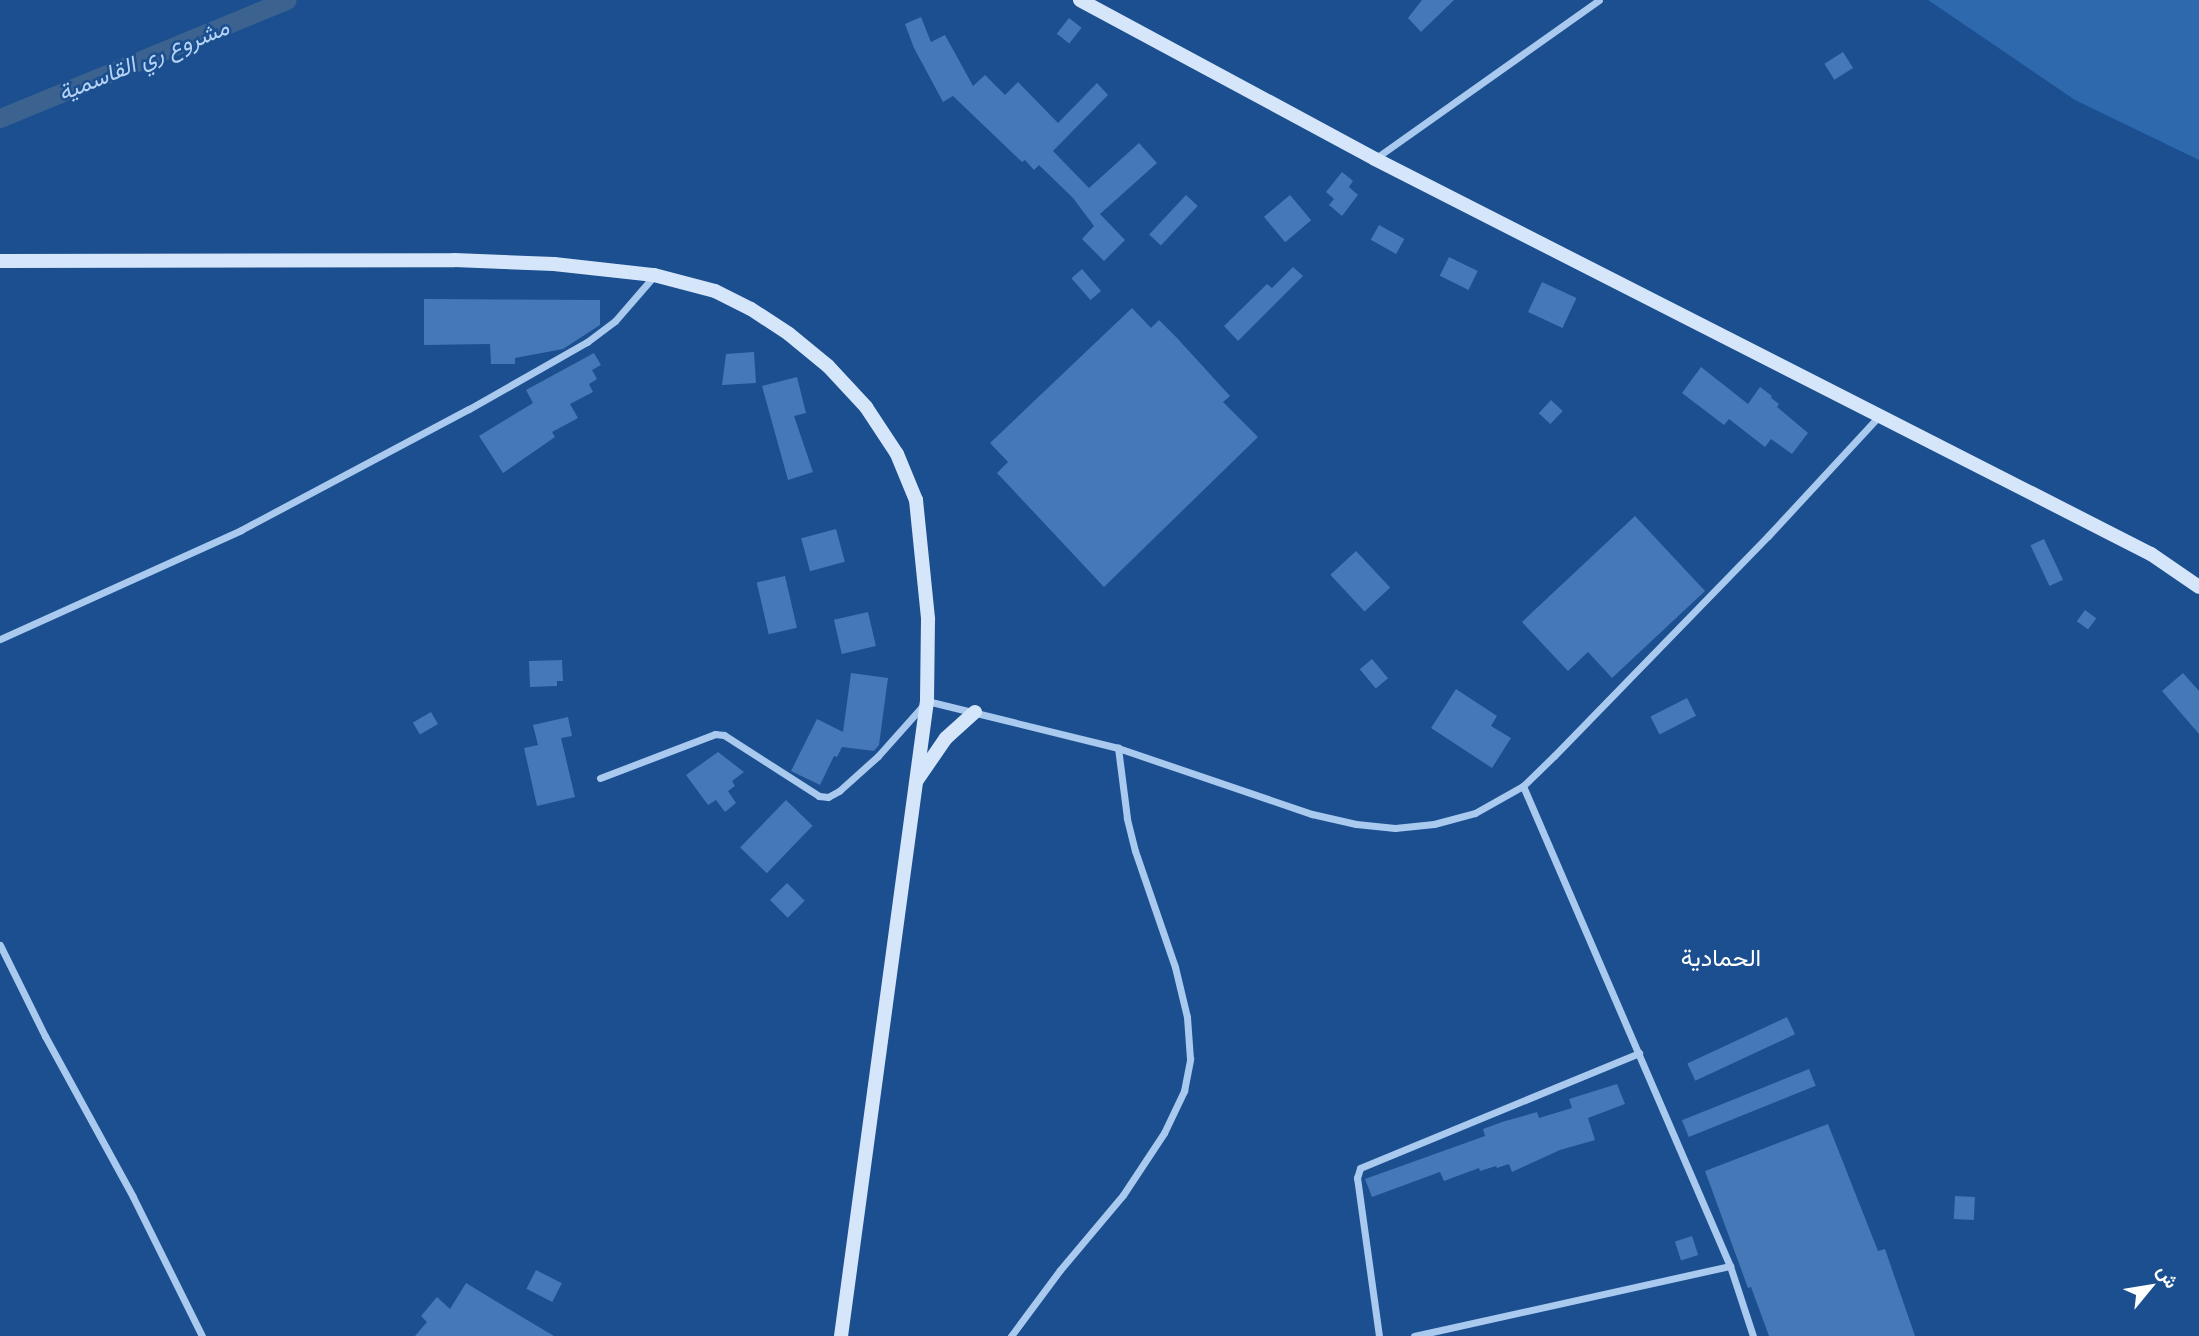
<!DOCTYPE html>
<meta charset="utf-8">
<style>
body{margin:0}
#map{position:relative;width:2199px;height:1336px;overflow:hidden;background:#1b4f8f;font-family:"Open Sans",Vazirmatn,sans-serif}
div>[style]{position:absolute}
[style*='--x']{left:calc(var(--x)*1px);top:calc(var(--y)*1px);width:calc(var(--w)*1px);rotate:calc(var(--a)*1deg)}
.green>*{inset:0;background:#2e69ad}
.canal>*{height:19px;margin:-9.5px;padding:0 9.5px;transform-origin:9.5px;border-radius:9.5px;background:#3c6290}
.building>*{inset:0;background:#4478b7;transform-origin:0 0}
.minor>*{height:7px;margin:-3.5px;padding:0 3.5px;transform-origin:3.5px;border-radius:3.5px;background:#a9c9ee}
.secondary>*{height:14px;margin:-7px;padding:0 7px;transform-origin:7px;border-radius:7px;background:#d6e6fa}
span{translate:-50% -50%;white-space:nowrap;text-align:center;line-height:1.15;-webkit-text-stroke:5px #1b4f8f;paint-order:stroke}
.water-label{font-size:23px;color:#b5d3f5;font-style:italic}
.quarter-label{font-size:24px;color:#fff}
.north{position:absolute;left:2115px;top:1252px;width:70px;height:70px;-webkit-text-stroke:5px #1b4f8f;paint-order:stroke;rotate:60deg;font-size:19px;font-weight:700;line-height:28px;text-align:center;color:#fff}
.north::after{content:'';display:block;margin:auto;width:24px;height:32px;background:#fff;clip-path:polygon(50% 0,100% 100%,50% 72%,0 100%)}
</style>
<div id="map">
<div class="green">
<div style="clip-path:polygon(1928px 0,2199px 0,2199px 160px,2075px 100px)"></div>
</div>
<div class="canal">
<div style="--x:0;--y:118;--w:310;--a:-22.4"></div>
</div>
<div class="building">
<div style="clip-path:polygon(1422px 0,1454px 0,1421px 32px,1408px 18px)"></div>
<div style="clip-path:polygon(921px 17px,931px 42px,945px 35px,973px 86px,985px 75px,1005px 95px,1018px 82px,1058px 123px,1097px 83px,1108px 95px,1053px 151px,1089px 188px,1139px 143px,1157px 163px,1100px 214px,1125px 240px,1104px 261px,1082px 239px,1094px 226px,1073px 198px,1039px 165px,1034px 170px,1025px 160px,1022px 162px,953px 96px,943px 102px,914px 48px,905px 24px)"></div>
<div style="left:1069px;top:18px;width:16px;height:20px;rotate:38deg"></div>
<div style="left:1843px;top:52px;width:19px;height:22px;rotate:58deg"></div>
<div style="clip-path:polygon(1342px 172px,1353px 181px,1349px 187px,1358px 195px,1342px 216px,1329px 205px,1334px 199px,1326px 192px)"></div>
<div style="left:1186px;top:195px;width:16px;height:54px;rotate:43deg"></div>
<div style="left:1290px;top:195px;width:33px;height:34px;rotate:50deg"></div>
<div style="left:1379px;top:225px;width:29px;height:17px;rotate:29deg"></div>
<div style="left:1449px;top:257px;width:32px;height:21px;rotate:26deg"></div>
<div style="clip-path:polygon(1293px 267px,1303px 276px,1238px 341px,1224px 326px,1267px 284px,1272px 288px)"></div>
<div style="left:1082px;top:269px;width:29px;height:14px;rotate:49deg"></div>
<div style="left:1542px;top:282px;width:38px;height:33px;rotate:25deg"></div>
<div style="clip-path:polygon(424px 299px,600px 300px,600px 325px,563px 349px,515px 358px,515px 364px,491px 364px,490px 344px,424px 345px)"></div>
<div style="clip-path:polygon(1132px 308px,1151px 328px,1159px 320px,1177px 338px,1230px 396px,1223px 402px,1258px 437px,1104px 587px,997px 473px,1008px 462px,990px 443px)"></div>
<div style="clip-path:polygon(754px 352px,756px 383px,722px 385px,726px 354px)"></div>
<div style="clip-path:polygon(594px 353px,601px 365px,592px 370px,597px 379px,589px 384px,593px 392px,570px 404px,578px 418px,552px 432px,555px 437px,503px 473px,479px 436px,533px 403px,526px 390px)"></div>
<div style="clip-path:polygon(1701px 367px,1748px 404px,1760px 387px,1772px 396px,1771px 398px,1779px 404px,1777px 407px,1808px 433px,1792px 454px,1771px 439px,1765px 447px,1729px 419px,1724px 425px,1682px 393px)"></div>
<div style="clip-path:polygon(797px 377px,806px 413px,794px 416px,813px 472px,788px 480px,762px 386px)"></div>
<div style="left:1551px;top:400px;width:16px;height:18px;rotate:43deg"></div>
<div style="clip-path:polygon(1635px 516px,1705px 591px,1612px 678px,1588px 652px,1568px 671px,1522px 622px)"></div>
<div style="left:836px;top:529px;width:34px;height:36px;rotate:75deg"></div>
<div style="left:2044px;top:539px;width:45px;height:15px;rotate:65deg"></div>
<div style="left:1356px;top:551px;width:50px;height:35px;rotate:47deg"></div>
<div style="left:785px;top:576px;width:53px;height:29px;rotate:77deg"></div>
<div style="left:2085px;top:610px;width:14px;height:14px;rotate:36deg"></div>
<div style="left:868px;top:612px;width:35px;height:35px;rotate:77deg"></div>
<div style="left:1372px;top:659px;width:25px;height:16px;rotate:50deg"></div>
<div style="clip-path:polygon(562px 660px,563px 681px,557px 681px,557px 686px,530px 687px,529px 661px)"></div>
<div style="clip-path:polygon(851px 673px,888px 678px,879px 745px,874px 751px,842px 747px,837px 757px,834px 756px,820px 785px,791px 771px,817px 719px,843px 732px)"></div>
<div style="clip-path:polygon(2183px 673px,2199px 691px,2199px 734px,2162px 691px)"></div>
<div style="clip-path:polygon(1456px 689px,1497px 716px,1491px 726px,1511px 738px,1492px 768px,1431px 728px)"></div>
<div style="left:1687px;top:698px;width:20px;height:41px;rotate:63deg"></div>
<div style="left:431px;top:712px;width:14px;height:21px;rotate:60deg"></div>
<div style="clip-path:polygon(568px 717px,572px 736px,561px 738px,575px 797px,537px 806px,524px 748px,538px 745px,533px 725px)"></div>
<div style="clip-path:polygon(718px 752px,744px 772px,732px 781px,735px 786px,728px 791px,736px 803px,725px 812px,716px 800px,708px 805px,686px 775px)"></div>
<div style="left:786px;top:800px;width:37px;height:66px;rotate:44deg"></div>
<div style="left:787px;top:883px;width:25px;height:24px;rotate:45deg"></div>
<div style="left:1787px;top:1017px;width:19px;height:110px;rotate:65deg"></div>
<div style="left:1809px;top:1069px;width:18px;height:137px;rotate:68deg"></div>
<div style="clip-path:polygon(1617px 1084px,1625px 1104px,1588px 1118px,1595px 1140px,1560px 1150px,1512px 1172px,1509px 1164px,1497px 1168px,1496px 1166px,1480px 1171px,1479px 1168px,1444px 1181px,1440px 1172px,1372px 1197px,1365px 1179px,1485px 1136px,1483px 1129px,1502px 1122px,1537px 1112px,1539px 1118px,1572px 1108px,1569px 1099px)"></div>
<div style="clip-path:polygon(1828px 1124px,1878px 1251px,1885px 1249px,1915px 1336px,1769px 1336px,1751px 1287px,1748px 1288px,1705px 1171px)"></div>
<div style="left:1955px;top:1196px;width:20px;height:23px;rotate:3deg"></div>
<div style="left:1692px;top:1236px;width:20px;height:18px;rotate:72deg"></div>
<div style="left:536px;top:1270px;width:29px;height:21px;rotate:27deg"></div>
<div style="clip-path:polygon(466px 1283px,522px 1317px,554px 1336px,415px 1336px,427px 1322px,421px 1316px,437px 1297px,450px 1309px)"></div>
</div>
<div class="minor">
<div style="--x:1376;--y:158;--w:273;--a:-35.3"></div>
<div style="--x:0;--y:639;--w:265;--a:-24.3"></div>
<div style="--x:241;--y:530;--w:258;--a:-28"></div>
<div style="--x:469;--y:409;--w:136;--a:-29.6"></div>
<div style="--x:587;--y:342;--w:35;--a:-37"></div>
<div style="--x:615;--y:321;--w:60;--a:-49.1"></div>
<div style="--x:600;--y:778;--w:123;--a:-20.9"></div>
<div style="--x:715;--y:734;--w:9;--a:6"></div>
<div style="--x:724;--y:735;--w:113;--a:32.7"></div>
<div style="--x:819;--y:796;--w:9;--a:6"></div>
<div style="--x:828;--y:797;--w:13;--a:-29"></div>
<div style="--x:839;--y:791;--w:52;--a:-41.9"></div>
<div style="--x:878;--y:756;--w:74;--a:-48.3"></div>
<div style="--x:927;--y:701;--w:197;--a:13.8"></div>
<div style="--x:1118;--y:748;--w:205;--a:18.8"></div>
<div style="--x:1312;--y:814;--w:45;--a:12.8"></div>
<div style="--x:1356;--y:824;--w:39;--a:6"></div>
<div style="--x:1395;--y:828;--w:39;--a:-6"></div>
<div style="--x:1434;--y:824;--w:42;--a:-15"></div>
<div style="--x:1475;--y:813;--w:55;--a:-29.4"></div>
<div style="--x:1523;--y:786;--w:43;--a:-44.1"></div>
<div style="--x:1554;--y:756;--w:307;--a:-45.8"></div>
<div style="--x:1768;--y:536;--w:163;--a:-47.2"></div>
<div style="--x:1523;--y:786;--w:523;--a:66.67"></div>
<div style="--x:1730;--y:1266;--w:74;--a:71.8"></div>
<div style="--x:0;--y:945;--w:102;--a:63.7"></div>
<div style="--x:45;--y:1036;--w:183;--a:61.3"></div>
<div style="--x:133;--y:1197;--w:155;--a:63.6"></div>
<div style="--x:1011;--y:1336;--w:82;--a:-53.4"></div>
<div style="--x:1060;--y:1270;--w:98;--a:-50"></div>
<div style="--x:1123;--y:1195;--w:74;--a:-56.5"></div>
<div style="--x:1164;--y:1133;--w:47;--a:-64.5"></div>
<div style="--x:1184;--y:1091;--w:33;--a:-79"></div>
<div style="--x:1190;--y:1059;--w:42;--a:-94.1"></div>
<div style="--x:1187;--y:1017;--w:51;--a:-103.5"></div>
<div style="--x:1175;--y:967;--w:123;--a:-109"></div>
<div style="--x:1135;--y:851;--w:34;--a:-104"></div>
<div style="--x:1127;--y:818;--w:71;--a:-97.3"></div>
<div style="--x:1379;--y:1336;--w:160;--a:-97.9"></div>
<div style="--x:1357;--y:1178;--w:10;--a:-73"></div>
<div style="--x:1360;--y:1168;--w:302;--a:-22.4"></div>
<div style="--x:1414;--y:1336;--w:324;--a:-12.5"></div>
</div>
<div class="secondary">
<div style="--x:1080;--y:0;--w:335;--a:28.3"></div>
<div style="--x:1375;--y:159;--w:871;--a:26.98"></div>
<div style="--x:2151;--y:554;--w:58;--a:34.5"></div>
<div style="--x:0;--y:261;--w:454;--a:-0.1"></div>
<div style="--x:454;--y:260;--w:100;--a:2.3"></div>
<div style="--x:554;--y:264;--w:101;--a:6.3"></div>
<div style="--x:654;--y:275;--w:63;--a:14.7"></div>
<div style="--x:715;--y:291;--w:40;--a:26.6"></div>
<div style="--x:751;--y:309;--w:45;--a:33.3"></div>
<div style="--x:789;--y:334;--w:50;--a:39.4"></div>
<div style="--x:828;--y:366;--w:56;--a:47.2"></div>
<div style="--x:866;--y:407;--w:56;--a:56.6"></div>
<div style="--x:897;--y:454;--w:50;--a:67.6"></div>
<div style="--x:916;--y:500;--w:120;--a:84.2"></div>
<div style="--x:928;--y:619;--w:82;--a:90.7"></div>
<div style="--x:927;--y:701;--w:641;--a:97.71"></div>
<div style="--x:917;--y:780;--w:51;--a:-55.4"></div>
<div style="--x:946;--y:738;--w:39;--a:-42"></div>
</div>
<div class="water-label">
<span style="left:143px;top:59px;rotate:-22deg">مشروع ري القاسمية</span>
</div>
<div class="quarter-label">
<span style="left:1721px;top:957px">الحمادية</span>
</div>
<div class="north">ش</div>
</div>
